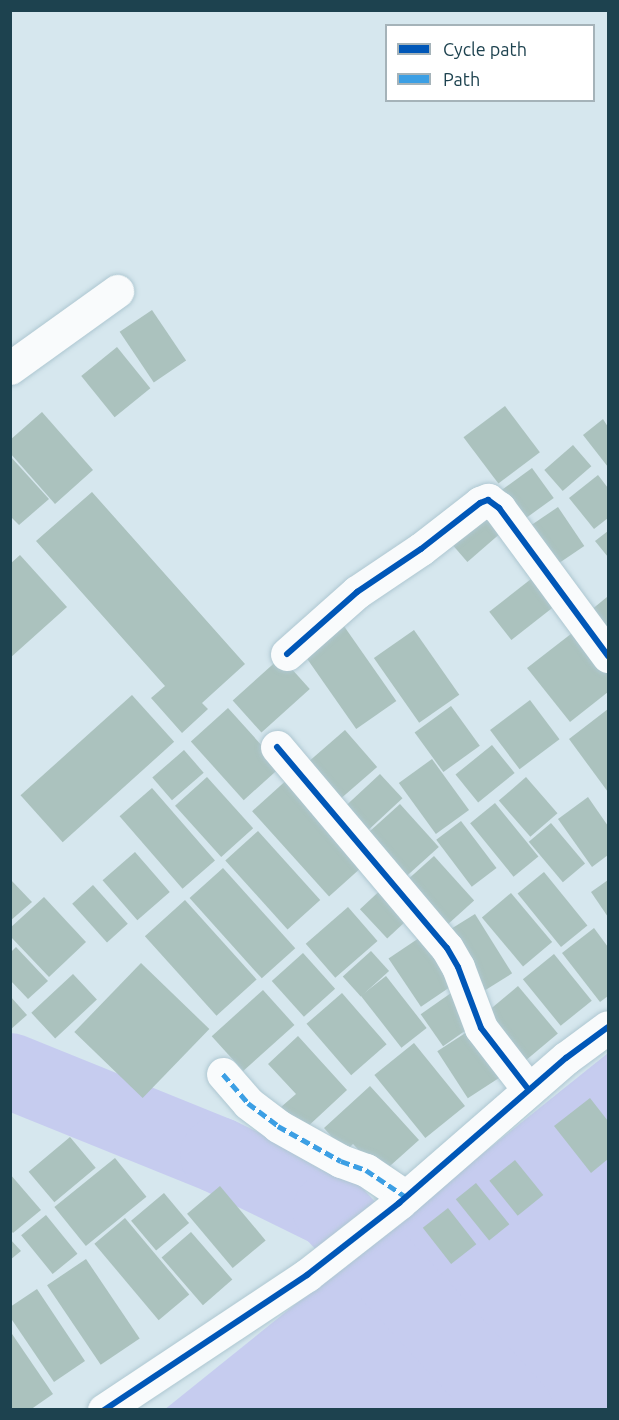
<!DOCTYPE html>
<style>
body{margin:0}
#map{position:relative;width:619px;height:1420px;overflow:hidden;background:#d6e7ee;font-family:Ubuntu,sans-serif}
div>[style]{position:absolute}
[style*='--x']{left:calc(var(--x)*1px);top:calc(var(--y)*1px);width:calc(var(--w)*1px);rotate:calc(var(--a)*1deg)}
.water>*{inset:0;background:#c6ccef}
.river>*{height:76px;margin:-38px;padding:0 38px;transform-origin:38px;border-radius:38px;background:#c6ccef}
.building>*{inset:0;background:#abc2be;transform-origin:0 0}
.roads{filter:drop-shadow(0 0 2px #aec7d1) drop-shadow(0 0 2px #aec7d1)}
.street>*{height:33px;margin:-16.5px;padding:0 16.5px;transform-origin:16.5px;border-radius:16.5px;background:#f9fbfc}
.quiet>*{height:4.5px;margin-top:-2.25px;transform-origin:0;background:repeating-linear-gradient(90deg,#3c9fe4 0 9px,transparent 0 13.5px)}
.cycleway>*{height:6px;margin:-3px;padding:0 3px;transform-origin:3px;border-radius:3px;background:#0057b8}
span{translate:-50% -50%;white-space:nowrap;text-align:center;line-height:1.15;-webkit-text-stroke:4.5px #fff;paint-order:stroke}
.frame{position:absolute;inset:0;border:12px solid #1d424f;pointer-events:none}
.legend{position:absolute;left:385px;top:24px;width:210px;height:78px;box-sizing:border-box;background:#fff;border:2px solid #a5b3b9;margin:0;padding:8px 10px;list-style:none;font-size:18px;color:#1d424f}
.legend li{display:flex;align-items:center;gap:12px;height:30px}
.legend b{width:30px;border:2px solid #a5b3b9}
</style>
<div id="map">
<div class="water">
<div style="clip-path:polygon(608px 1053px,608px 1409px,164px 1410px,364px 1249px)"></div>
</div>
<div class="river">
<div style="--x:10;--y:1071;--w:224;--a:22"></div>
<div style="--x:218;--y:1155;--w:126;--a:26"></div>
<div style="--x:331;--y:1210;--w:272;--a:47.4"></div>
</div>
<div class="building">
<div style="left:152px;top:310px;width:61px;height:39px;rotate:56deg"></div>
<div style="left:117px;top:347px;width:53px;height:46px;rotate:51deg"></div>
<div style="left:505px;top:406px;width:58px;height:52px;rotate:53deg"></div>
<div style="clip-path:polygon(42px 412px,93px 470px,55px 504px,10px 453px,10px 440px)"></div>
<div style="clip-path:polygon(603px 419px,608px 427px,608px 467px,583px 435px)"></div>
<div style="left:573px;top:445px;width:28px;height:38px;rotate:49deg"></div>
<div style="clip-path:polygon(10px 456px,49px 499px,19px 525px,10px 516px)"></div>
<div style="left:532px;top:468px;width:37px;height:44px;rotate:54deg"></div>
<div style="clip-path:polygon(598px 475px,608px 488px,608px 518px,594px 529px,569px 498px)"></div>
<div style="clip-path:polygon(92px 492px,245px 664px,202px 703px,208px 709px,182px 733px,151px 698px,165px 686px,36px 541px)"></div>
<div style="left:489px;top:506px;width:28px;height:53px;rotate:49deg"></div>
<div style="left:558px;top:507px;width:47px;height:45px;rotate:56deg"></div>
<div style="clip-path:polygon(608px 531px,608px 557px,595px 541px)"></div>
<div style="clip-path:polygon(20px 555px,67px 607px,10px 658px,10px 564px)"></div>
<div style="left:531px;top:579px;width:36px;height:53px;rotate:52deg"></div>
<div style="clip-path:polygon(607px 597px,608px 599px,608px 645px,585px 615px)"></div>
<div style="left:339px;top:619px;width:100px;height:49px;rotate:55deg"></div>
<div style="left:414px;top:630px;width:79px;height:49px;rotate:55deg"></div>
<div style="clip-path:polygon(576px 630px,608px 672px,608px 692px,570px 722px,527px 668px)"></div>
<div style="left:281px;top:657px;width:43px;height:65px;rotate:48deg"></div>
<div style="left:132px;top:695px;width:63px;height:150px;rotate:48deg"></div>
<div style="left:530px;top:700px;width:49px;height:50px;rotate:53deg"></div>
<div style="left:451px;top:706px;width:49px;height:45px;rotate:54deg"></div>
<div style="left:228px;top:708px;width:79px;height:50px;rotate:48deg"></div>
<div style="clip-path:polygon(608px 709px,608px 792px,569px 739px)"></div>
<div style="left:345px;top:730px;width:49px;height:55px;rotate:49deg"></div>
<div style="left:492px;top:745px;width:36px;height:47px;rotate:51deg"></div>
<div style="left:184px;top:750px;width:30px;height:42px;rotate:49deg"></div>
<div style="left:432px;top:759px;width:63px;height:41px;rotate:54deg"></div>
<div style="left:380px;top:774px;width:33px;height:50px;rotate:47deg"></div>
<div style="left:207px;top:777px;width:69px;height:43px;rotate:48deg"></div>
<div style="left:290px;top:777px;width:115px;height:51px;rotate:48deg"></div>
<div style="left:526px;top:777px;width:48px;height:36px;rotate:49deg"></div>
<div style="left:152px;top:788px;width:96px;height:43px;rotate:49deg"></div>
<div style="clip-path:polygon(588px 797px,608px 826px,608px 855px,592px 867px,558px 819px)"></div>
<div style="left:495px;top:803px;width:69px;height:32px;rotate:51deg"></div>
<div style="left:400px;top:804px;width:58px;height:44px;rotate:48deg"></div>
<div style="left:461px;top:821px;width:59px;height:31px;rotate:53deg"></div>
<div style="left:551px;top:823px;width:53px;height:29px;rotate:50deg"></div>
<div style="left:258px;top:831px;width:93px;height:44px;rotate:48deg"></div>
<div style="left:135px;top:852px;width:53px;height:43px;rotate:49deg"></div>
<div style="left:434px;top:856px;width:60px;height:45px;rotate:48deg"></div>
<div style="left:223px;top:868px;width:108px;height:45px;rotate:48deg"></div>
<div style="left:544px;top:872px;width:69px;height:34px;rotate:51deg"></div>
<div style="clip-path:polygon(10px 879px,32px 902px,10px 921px)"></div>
<div style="clip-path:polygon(608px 880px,608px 917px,591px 892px)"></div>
<div style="left:387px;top:884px;width:40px;height:37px;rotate:47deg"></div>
<div style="left:93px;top:885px;width:52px;height:28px;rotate:48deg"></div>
<div style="left:511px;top:893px;width:64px;height:38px;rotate:50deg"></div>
<div style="clip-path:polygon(44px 897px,86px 942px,49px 977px,10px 936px,10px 928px)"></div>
<div style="left:185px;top:900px;width:107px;height:54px;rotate:48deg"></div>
<div style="left:348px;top:907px;width:45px;height:56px;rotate:49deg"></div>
<div style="left:475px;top:914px;width:70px;height:37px;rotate:58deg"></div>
<div style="clip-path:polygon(594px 928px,608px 947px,608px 996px,600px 1002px,562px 953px)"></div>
<div style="left:425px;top:934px;width:58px;height:44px;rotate:56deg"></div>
<div style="clip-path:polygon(16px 947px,48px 981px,28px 999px,10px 980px,10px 953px)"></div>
<div style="left:371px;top:951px;width:27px;height:38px;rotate:48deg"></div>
<div style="left:303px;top:953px;width:48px;height:42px;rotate:48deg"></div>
<div style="left:554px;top:954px;width:60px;height:40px;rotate:51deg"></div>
<div style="left:141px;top:963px;width:95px;height:96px;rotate:44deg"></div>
<div style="left:73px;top:974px;width:35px;height:57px;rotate:47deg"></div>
<div style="left:386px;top:976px;width:66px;height:32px;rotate:52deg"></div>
<div style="left:518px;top:986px;width:62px;height:46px;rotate:50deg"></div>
<div style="left:263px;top:990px;width:47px;height:69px;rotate:48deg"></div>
<div style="left:342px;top:993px;width:68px;height:47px;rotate:49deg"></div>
<div style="left:451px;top:993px;width:39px;height:37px;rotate:55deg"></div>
<div style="clip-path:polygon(10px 996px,27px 1015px,10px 1030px)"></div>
<div style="left:470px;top:1030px;width:56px;height:39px;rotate:57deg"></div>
<div style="clip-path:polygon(298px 1036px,347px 1090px,304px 1130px,281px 1107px,296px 1094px,268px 1064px)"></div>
<div style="left:414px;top:1043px;width:81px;height:51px;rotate:51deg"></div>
<div style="clip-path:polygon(370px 1086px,419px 1140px,381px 1174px,353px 1144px,345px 1152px,324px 1128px)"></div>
<div style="clip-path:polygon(590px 1098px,608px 1121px,608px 1159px,591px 1173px,554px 1126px)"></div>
<div style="left:70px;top:1137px;width:40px;height:54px;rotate:50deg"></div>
<div style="left:115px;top:1158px;width:50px;height:78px;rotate:51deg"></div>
<div style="left:515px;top:1160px;width:45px;height:33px;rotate:51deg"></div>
<div style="clip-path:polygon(10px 1174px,41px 1210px,13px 1233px,10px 1230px)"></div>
<div style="left:476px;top:1183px;width:53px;height:26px;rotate:51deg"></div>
<div style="left:220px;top:1186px;width:71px;height:43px;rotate:50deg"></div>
<div style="left:164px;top:1193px;width:39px;height:43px;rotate:50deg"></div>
<div style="left:448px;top:1208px;width:46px;height:32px;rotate:52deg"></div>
<div style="left:46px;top:1215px;width:50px;height:32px;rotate:51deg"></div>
<div style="left:125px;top:1218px;width:100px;height:40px;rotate:50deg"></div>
<div style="left:191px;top:1232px;width:63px;height:39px;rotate:49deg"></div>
<div style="clip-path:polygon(10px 1239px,21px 1251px,10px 1260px)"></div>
<div style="left:86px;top:1259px;width:96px;height:47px;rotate:56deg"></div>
<div style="clip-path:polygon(37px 1289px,85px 1361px,54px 1382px,10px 1317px,10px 1307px)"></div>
<div style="clip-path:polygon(10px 1331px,53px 1394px,30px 1410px,10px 1410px)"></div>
</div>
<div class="roads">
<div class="street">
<div style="--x:10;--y:368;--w:132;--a:-35.7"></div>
<div style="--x:287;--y:654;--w:94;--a:-41.5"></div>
<div style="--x:357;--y:592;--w:77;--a:-33.9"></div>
<div style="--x:421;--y:549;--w:75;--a:-37.9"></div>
<div style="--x:480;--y:503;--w:9;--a:-21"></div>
<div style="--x:488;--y:500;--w:14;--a:36"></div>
<div style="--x:499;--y:508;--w:184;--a:53.6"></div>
<div style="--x:277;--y:747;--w:263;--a:49.8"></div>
<div style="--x:447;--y:948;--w:22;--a:60"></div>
<div style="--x:458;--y:967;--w:65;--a:69.3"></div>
<div style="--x:481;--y:1028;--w:78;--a:52.3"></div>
<div style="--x:223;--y:1074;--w:38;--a:49"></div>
<div style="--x:248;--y:1103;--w:38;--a:37"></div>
<div style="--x:278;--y:1126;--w:72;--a:29.1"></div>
<div style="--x:341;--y:1161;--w:27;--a:20"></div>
<div style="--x:366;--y:1170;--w:48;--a:34"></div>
<div style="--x:104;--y:1410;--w:244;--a:-33.6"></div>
<div style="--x:307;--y:1275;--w:117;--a:-38"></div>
<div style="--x:399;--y:1203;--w:221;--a:-41"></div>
<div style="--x:566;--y:1058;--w:52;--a:-36.4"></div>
</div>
</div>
<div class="quiet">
<div style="--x:223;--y:1074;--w:38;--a:49"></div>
<div style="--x:248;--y:1103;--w:38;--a:37"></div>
<div style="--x:278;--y:1126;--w:72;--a:29.1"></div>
<div style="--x:341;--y:1161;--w:27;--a:20"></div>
<div style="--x:366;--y:1170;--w:48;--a:34"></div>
</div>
<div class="cycleway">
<div style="--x:287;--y:654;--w:94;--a:-41.5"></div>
<div style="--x:357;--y:592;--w:77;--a:-33.9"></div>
<div style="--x:421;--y:549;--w:75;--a:-37.9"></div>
<div style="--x:480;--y:503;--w:9;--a:-21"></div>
<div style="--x:488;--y:500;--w:14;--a:36"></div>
<div style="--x:499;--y:508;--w:184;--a:53.6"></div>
<div style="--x:277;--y:747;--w:263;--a:49.8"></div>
<div style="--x:447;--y:948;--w:22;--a:60"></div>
<div style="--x:458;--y:967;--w:65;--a:69.3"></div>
<div style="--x:481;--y:1028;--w:78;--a:52.3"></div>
<div style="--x:104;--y:1410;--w:244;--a:-33.6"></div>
<div style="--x:307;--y:1275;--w:117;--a:-38"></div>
<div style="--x:399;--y:1203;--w:221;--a:-41"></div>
<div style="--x:566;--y:1058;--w:52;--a:-36.4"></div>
</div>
<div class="frame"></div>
<ul class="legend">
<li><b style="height:8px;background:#0057b8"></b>Cycle path</li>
<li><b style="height:8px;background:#3c9fe4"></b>Path</li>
</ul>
</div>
